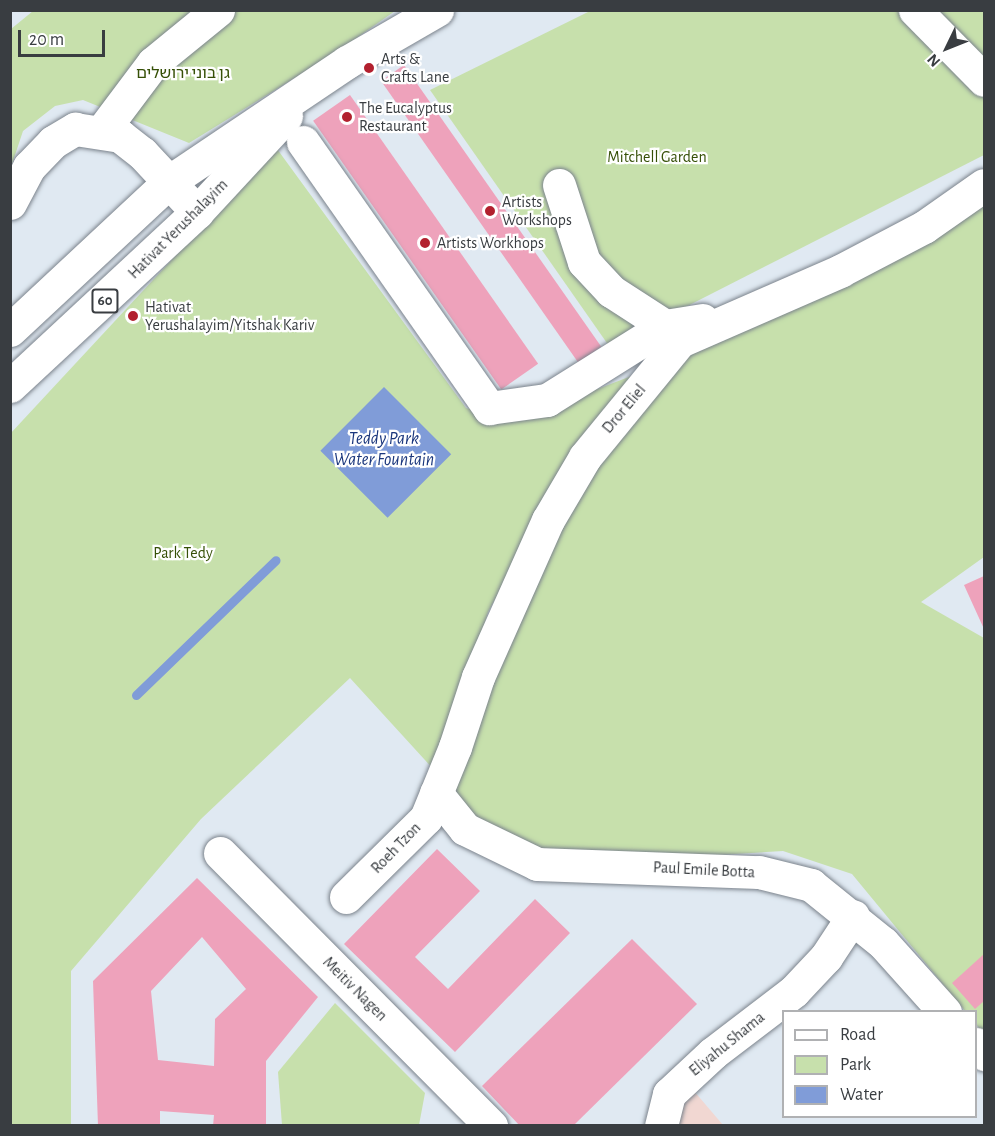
<!DOCTYPE html>
<meta charset="utf-8">
<style>
body{margin:0}
#map{position:relative;width:995px;height:1136px;overflow:hidden;background:#e0e9f2;font-family:"Alegreya Sans","Noto Sans Hebrew",sans-serif}
div>[style]{position:absolute}
[style*='--x']{left:calc(var(--x)*1px);top:calc(var(--y)*1px);width:calc(var(--w)*1px);rotate:calc(var(--a)*1deg)}
.education>*{inset:0;background:#f1d7d2}
.green>*{inset:0;background:#c7e0ac}
.water>*{inset:0;background:#809cd8;transform-origin:0 0}
.stream>*{height:9px;margin:-4.5px;padding:0 4.5px;transform-origin:4.5px;border-radius:4.5px;background:#809cd8}
.building>*{inset:0;background:#eea2bb;transform-origin:0 0}
.roads{filter:drop-shadow(0 0 2px #7b838c) drop-shadow(0 0 2px #7b838c)}
.minor>*{height:33px;margin:-16.5px;padding:0 16.5px;transform-origin:16.5px;border-radius:16.5px;background:#fff}
.highway>*{height:33px;margin:-16.5px;padding:0 16.5px;transform-origin:16.5px;border-radius:16.5px;background:#fff}
.dots>*{width:16px;height:16px;translate:-50% -50%;box-sizing:border-box;border:3px solid #fff;border-radius:50%}
span{translate:-50% -50%;white-space:nowrap;text-align:center;line-height:1.15;-webkit-text-stroke:4.5px #fff;paint-order:stroke}
.shield-label span{padding:2px 4px;background:#fff;border:2px solid;border-radius:4px;-webkit-text-stroke-width:0}
.shield-label{font-size:15px;color:#393d41;font-weight:700}
.poi-label{font-size:16px;color:#393d41}
.left{translate:0 -50%;text-align:left}
.park-label{font-size:16px;color:#365007}
.street-label{font-size:16px;color:#393d41}
.water-label{font-size:18px;color:#1b377d;font-style:italic}
.frame{position:absolute;inset:0;border:12px solid #393d41;pointer-events:none}
.legend{position:absolute;left:782px;top:1010px;width:195px;height:108px;box-sizing:border-box;background:#fff;border:2px solid #b0b1b3;margin:0;padding:8px 10px;list-style:none;font-size:18px;color:#393d41}
.legend li{display:flex;align-items:center;gap:12px;height:30px}
.legend b{width:30px;border:2px solid #b0b1b3}
.north{position:absolute;left:917px;top:18px;width:60px;height:60px;-webkit-text-stroke:4px #fff;paint-order:stroke;rotate:227deg;font-size:16px;font-weight:700;line-height:24px;text-align:center;color:#393d41}
.north::after{content:'';display:block;margin:auto;width:21px;height:27px;background:#393d41;clip-path:polygon(50% 0,100% 100%,50% 72%,0 100%)}
.scale{position:absolute;left:18px;top:30px;width:87px;height:27px;box-sizing:border-box;border:3px solid #393d41;border-top:0;padding-left:8px;font-size:18px;line-height:21px;white-space:nowrap;color:#393d41;-webkit-text-stroke:4px #fff;paint-order:stroke}
</style>
<div id="map">
<div class="education">
<div style="clip-path:polygon(688px 1084px,723px 1125px,673px 1126px)"></div>
</div>
<div class="green">
<div style="clip-path:polygon(33px 11px,395px 11px,335px 53px,189px 143px,83px 100px,55px 106px,23px 131px,11px 167px,11px 29px)"></div>
<div style="clip-path:polygon(590px 11px,984px 11px,984px 155px,609px 346px,430px 90px)"></div>
<div style="clip-path:polygon(272px 142px,466px 408px,514px 421px,634px 375px,543px 512px,488px 612px,462px 700px,435px 771px,350px 678px,201px 819px,71px 971px,71px 1125px,11px 1125px,10px 434px,179px 252px)"></div>
<div style="clip-path:polygon(984px 192px,984px 557px,921px 602px,984px 638px,984px 1035px,976px 1024px,976px 1012px,965px 1011px,852px 874px,783px 851px,586px 863px,541px 857px,473px 824px,446px 790px,565px 500px,675px 355px)"></div>
<div style="clip-path:polygon(335px 1003px,425px 1093px,419px 1125px,282px 1125px,278px 1072px)"></div>
</div>
<div class="water">
<div style="left:384px;top:387px;width:95px;height:90px;rotate:45deg"></div>
</div>
<div class="stream">
<div style="--x:136;--y:695;--w:194;--a:-44"></div>
</div>
<div class="building">
<div style="left:404px;top:65px;width:344px;height:28px;rotate:55deg"></div>
<div style="left:350px;top:95px;width:328px;height:45px;rotate:55deg"></div>
<div style="clip-path:polygon(984px 576px,984px 629px,964px 585px)"></div>
<div style="clip-path:polygon(437px 849px,480px 891px,415px 957px,448px 989px,535px 899px,570px 933px,455px 1052px,344px 944px)"></div>
<div style="clip-path:polygon(evenodd,197px 878px,318px 997px,266px 1061px,266px 1126px,213px 1126px,214px 1115px,160px 1111px,160px 1126px,98px 1126px,93px 981px,197px 878px,202px 937px,246px 989px,215px 1019px,214px 1066px,158px 1060px,151px 991px,202px 937px)"></div>
<div style="clip-path:polygon(632px 939px,697px 1004px,573px 1126px,520px 1126px,482px 1086px)"></div>
<div style="clip-path:polygon(984px 954px,984px 1001px,975px 1009px,952px 983px)"></div>
</div>
<div class="roads">
<div class="minor">
<div style="--x:915;--y:10;--w:98;--a:45.4"></div>
<div style="--x:102;--y:131;--w:85;--a:-53.1"></div>
<div style="--x:153;--y:63;--w:84;--a:-39.2"></div>
<div style="--x:303;--y:142;--w:325;--a:55"></div>
<div style="--x:489;--y:408;--w:59;--a:-7.9"></div>
<div style="--x:547;--y:400;--w:139;--a:-32.1"></div>
<div style="--x:665;--y:326;--w:38;--a:-9"></div>
<div style="--x:559;--y:185;--w:81;--a:72"></div>
<div style="--x:584;--y:262;--w:40;--a:47"></div>
<div style="--x:611;--y:291;--w:64;--a:32.9"></div>
<div style="--x:10;--y:203;--w:41;--a:-62.2"></div>
<div style="--x:29;--y:167;--w:35;--a:-46"></div>
<div style="--x:53;--y:142;--w:26;--a:-31"></div>
<div style="--x:75;--y:129;--w:46;--a:8.8"></div>
<div style="--x:120;--y:136;--w:28;--a:38"></div>
<div style="--x:142;--y:153;--w:81;--a:47"></div>
<div style="--x:436;--y:793;--w:46;--a:51.1"></div>
<div style="--x:465;--y:829;--w:80;--a:25.9"></div>
<div style="--x:537;--y:864;--w:222;--a:2.1"></div>
<div style="--x:759;--y:872;--w:54;--a:14"></div>
<div style="--x:811;--y:885;--w:92;--a:38.9"></div>
<div style="--x:883;--y:943;--w:93;--a:48.1"></div>
<div style="--x:220;--y:853;--w:385;--a:45.2"></div>
<div style="--x:346;--y:897;--w:112;--a:-44.6"></div>
<div style="--x:426;--y:818;--w:77;--a:-67.8"></div>
<div style="--x:455;--y:747;--w:74;--a:-71.8"></div>
<div style="--x:478;--y:677;--w:172;--a:-66"></div>
<div style="--x:548;--y:520;--w:73;--a:-59.6"></div>
<div style="--x:585;--y:457;--w:150;--a:-50.7"></div>
<div style="--x:680;--y:341;--w:175;--a:-23.6"></div>
<div style="--x:840;--y:271;--w:95;--a:-27.6"></div>
<div style="--x:924;--y:227;--w:73;--a:-35"></div>
<div style="--x:976;--y:1044;--w:13;--a:51"></div>
<div style="--x:661;--y:1126;--w:33;--a:-76"></div>
<div style="--x:669;--y:1094;--w:60;--a:-43"></div>
<div style="--x:713;--y:1053;--w:102;--a:-37.4"></div>
<div style="--x:794;--y:991;--w:47;--a:-46.7"></div>
<div style="--x:826;--y:957;--w:49;--a:-56.6"></div>
</div>
<div class="highway">
<div style="--x:10;--y:330;--w:219;--a:-43"></div>
<div style="--x:170;--y:181;--w:213;--a:-33.9"></div>
<div style="--x:347;--y:62;--w:104;--a:-30"></div>
<div style="--x:10;--y:386;--w:255;--a:-42.9"></div>
<div style="--x:197;--y:212;--w:131;--a:-47.2"></div>
</div>
</div>
<div class="dots">
<div style="left:369px;top:68px;background:#b2202e"></div>
<div style="left:347px;top:117px;background:#b2202e"></div>
<div style="left:490px;top:211px;background:#b2202e"></div>
<div style="left:425px;top:243px;background:#b2202e"></div>
<div style="left:133px;top:316px;background:#b2202e"></div>
</div>
<div class="shield-label">
<span style="left:105px;top:301px">60</span>
</div>
<div class="poi-label">
<span class="left" style="left:381px;top:68px">Arts &amp;<br>Crafts Lane</span>
<span class="left" style="left:359px;top:117px">The Eucalyptus<br>Restaurant</span>
<span class="left" style="left:502px;top:211px">Artists<br>Workshops</span>
<span class="left" style="left:437px;top:243px">Artists Workhops</span>
<span class="left" style="left:145px;top:316px">Hativat<br>Yerushalayim/Yitshak Kariv</span>
</div>
<div class="park-label">
<span style="left:183px;top:73px">גן בוני ירושלים</span>
<span style="left:657px;top:157px">Mitchell Garden</span>
<span style="left:183px;top:553px">Park Tedy</span>
</div>
<div class="street-label">
<span style="left:178px;top:229px;rotate:-45deg">Hativat Yerushalayim</span>
<span style="left:624px;top:409px;rotate:-50deg">Dror Eliel</span>
<span style="left:396px;top:848px;rotate:-46deg">Roeh Tzon</span>
<span style="left:704px;top:870px;rotate:3deg">Paul Emile Botta</span>
<span style="left:355px;top:989px;rotate:45deg">Meitiv Nagen</span>
<span style="left:727px;top:1044px;rotate:-39deg">Eliyahu Shama</span>
</div>
<div class="water-label">
<span style="left:384px;top:450px">Teddy Park<br>Water Fountain</span>
</div>
<div class="frame"></div>
<ul class="legend">
<li><b style="height:8px;background:#fff"></b>Road</li>
<li><b style="height:16px;background:#c7e0ac"></b>Park</li>
<li><b style="height:16px;background:#809cd8"></b>Water</li>
</ul>
<div class="north">N</div>
<div class="scale">20 m</div>
</div>
